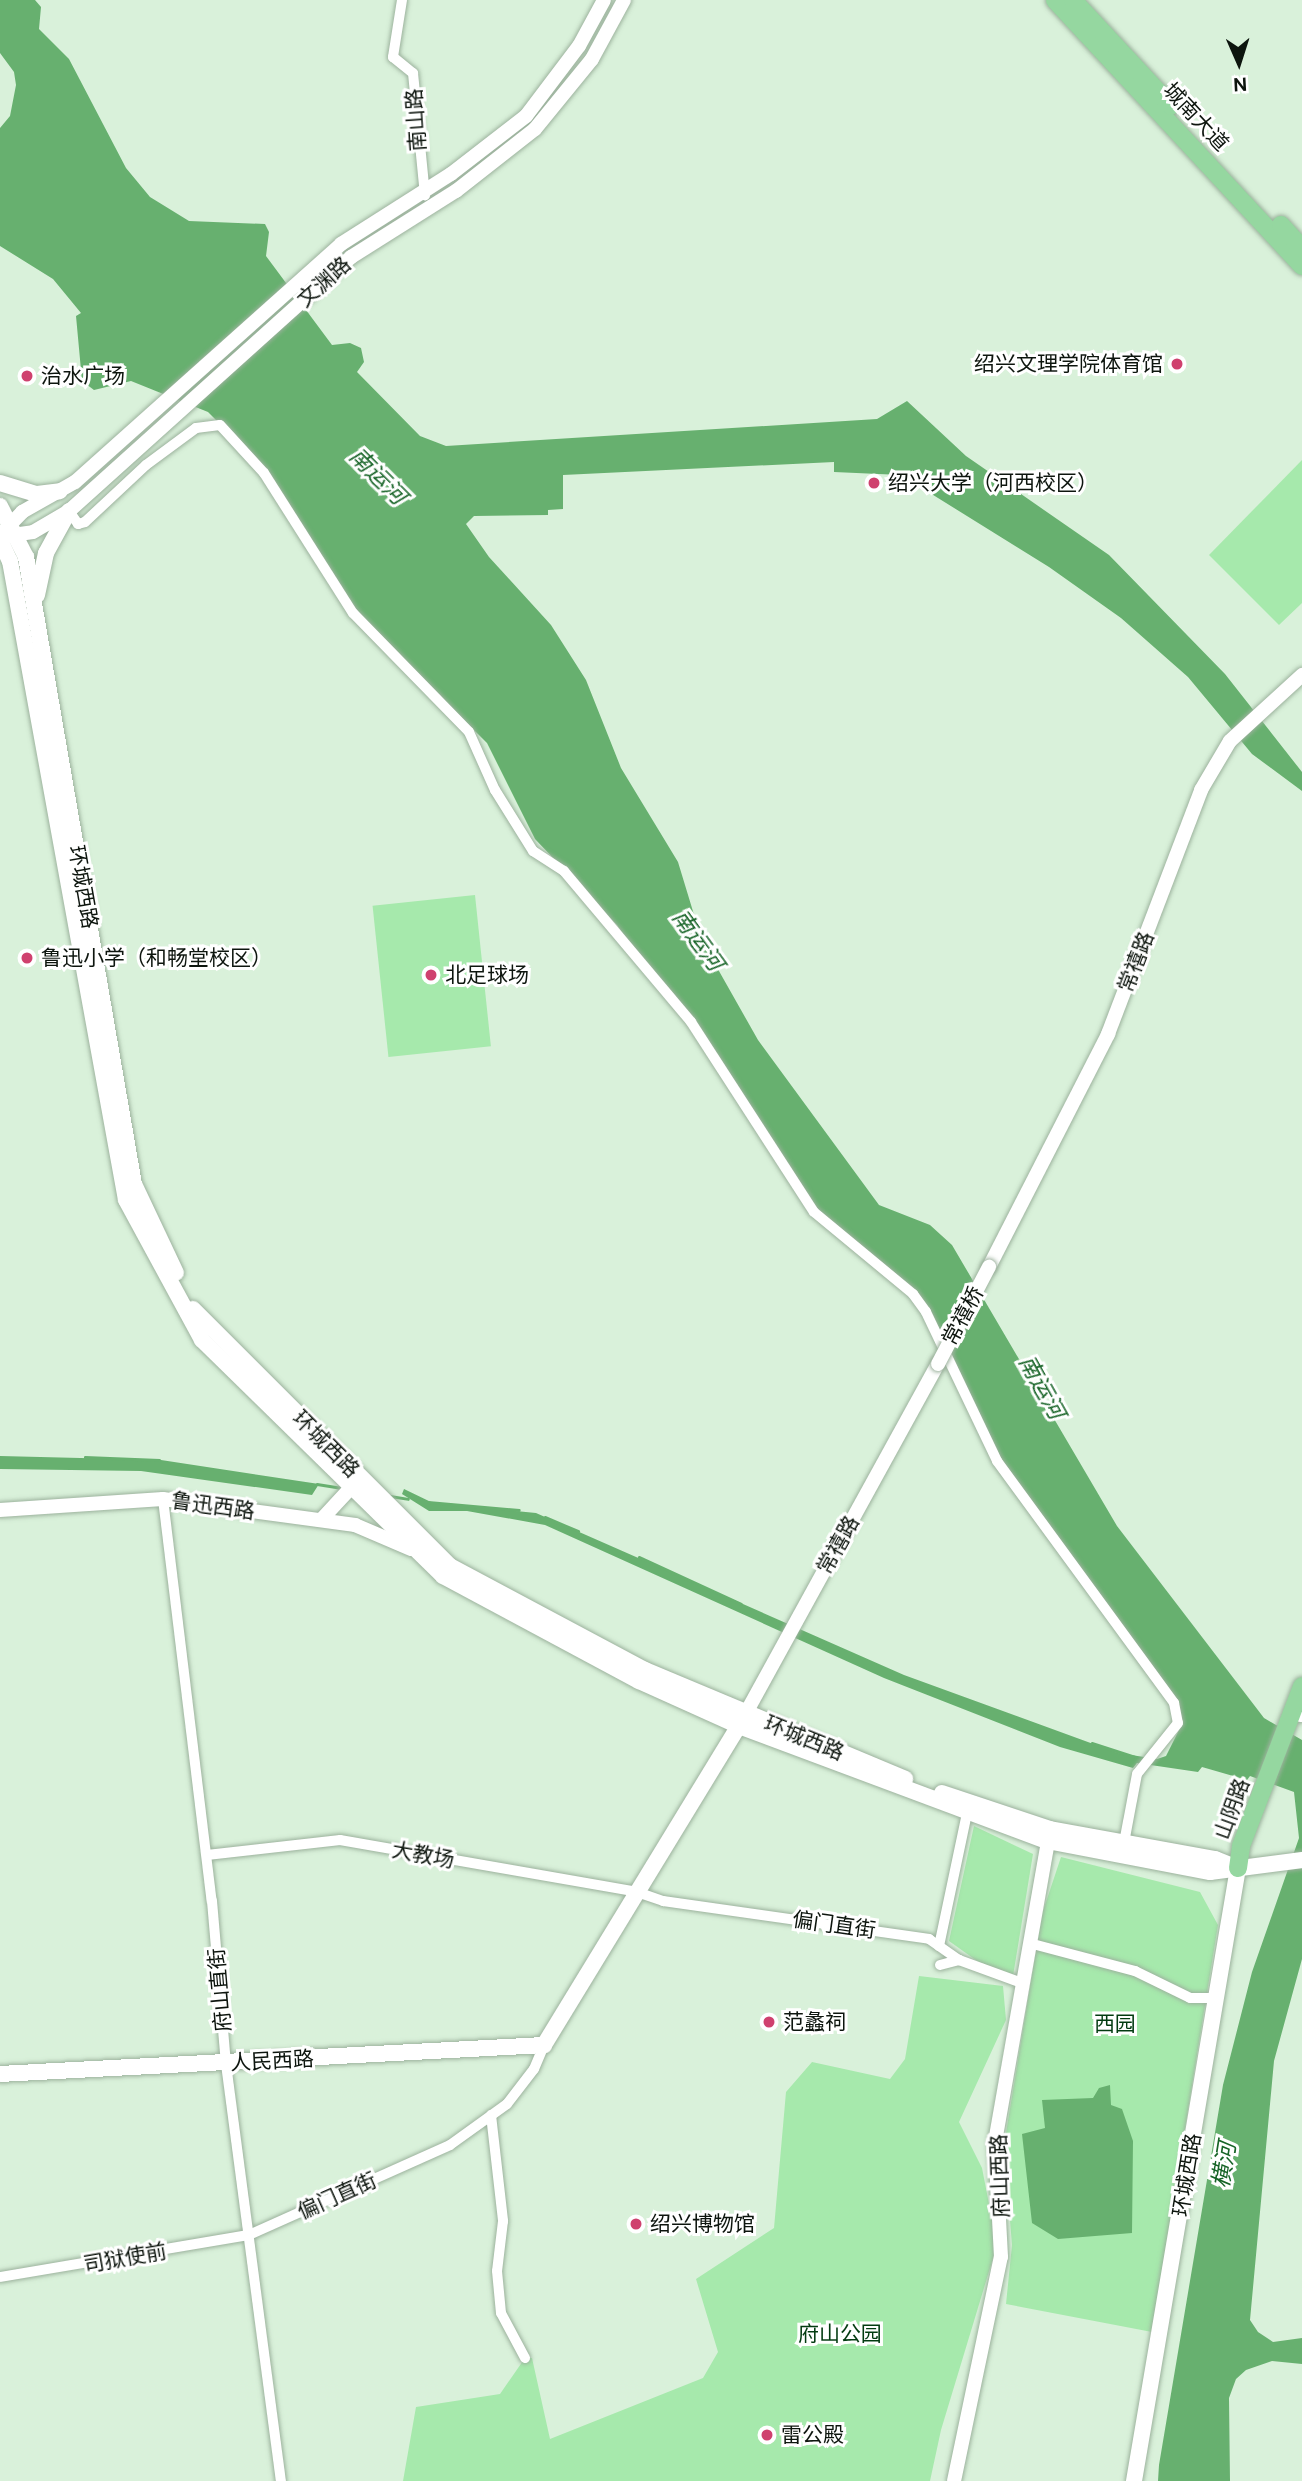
<!DOCTYPE html>
<meta charset="utf-8">
<style>
body{margin:0}
#map{position:relative;width:1302px;height:2481px;overflow:hidden;background:#d9f1da;font-family:"DM Sans","Noto Sans SC",sans-serif}
div>[style]{position:absolute}
[style*='--x']{left:calc(var(--x)*1px);top:calc(var(--y)*1px);width:calc(var(--w)*1px);rotate:calc(var(--a)*1deg)}
.green>*{inset:0;background:#a6e9ac;transform-origin:0 0}
.water>*{inset:0;background:#67b06f}
.stream>*{height:2.5px;margin:-1.25px;padding:0 1.25px;transform-origin:1.25px;border-radius:1.25px;background:#67b06f}
.roads{filter:drop-shadow(0 0 2px #9cb29d) drop-shadow(0 0 2px #9cb29d)}
.minor>*{height:10px;margin:-5px;padding:0 5px;transform-origin:5px;border-radius:5px;background:#fff}
.tertiary>*{height:14px;margin:-7px;padding:0 7px;transform-origin:7px;border-radius:7px;background:#fff}
.secondary>*{height:16px;margin:-8px;padding:0 8px;transform-origin:8px;border-radius:8px;background:#fff}
.primary>*{height:18px;margin:-9px;padding:0 9px;transform-origin:9px;border-radius:9px;background:#95d7a0}
.bridges{filter:drop-shadow(0 0 2px #9cb29d) drop-shadow(0 0 2px #9cb29d)}
.tertiary-bridge>*{height:14px;margin:-7px;padding:0 7px;transform-origin:7px;border-radius:7px;background:#fff}
.dots>*{width:19px;height:19px;translate:-50% -50%;box-sizing:border-box;border:4px solid #fff;border-radius:50%}
span{translate:-50% -50%;white-space:nowrap;text-align:center;line-height:1.15;-webkit-text-stroke:6px #fff;paint-order:stroke}
.street-label{font-size:21px;color:#0d150e}
.poi-label{font-size:21px;color:#0d150e}
.right{translate:-100% -50%;text-align:right}
.left{translate:0 -50%;text-align:left}
.park-label{font-size:21px;color:#023b10}
.water-label{font-size:23px;color:#176427;font-style:italic}
.north{position:absolute;left:1204px;top:28px;width:70px;height:70px;-webkit-text-stroke:5px #fff;paint-order:stroke;rotate:177deg;font-size:19px;font-weight:700;line-height:28px;text-align:center;color:#0d150e}
.north::after{content:'';display:block;margin:auto;width:24px;height:32px;background:#0d150e;clip-path:polygon(50% 0,100% 100%,50% 72%,0 100%)}
</style>
<div id="map">
<div class="green">
<div style="clip-path:polygon(1302px 460px,1302px 603px,1279px 625px,1209px 555px)"></div>
<div style="left:475px;top:895px;width:152px;height:103px;rotate:84deg"></div>
<div style="clip-path:polygon(974px 1826px,1033px 1854px,1013px 1976px,980px 1963px,949px 1941px)"></div>
<div style="clip-path:polygon(1061px 1857px,1200px 1892px,1218px 1925px,1152px 2332px,1006px 2304px,1012px 2245px,1004px 2145px,1042px 1914px)"></div>
<div style="clip-path:polygon(919px 1976px,1003px 1986px,1006px 2020px,959px 2122px,982px 2168px,997px 2245px,941px 2430px,930px 2481px,403px 2481px,416px 2407px,500px 2394px,525px 2358px,532px 2358px,550px 2439px,703px 2378px,718px 2352px,696px 2279px,774px 2228px,786px 2092px,812px 2062px,890px 2079px,905px 2059px)"></div>
</div>
<div class="water">
<div style="clip-path:polygon(0 0,35px 0,41px 7px,39px 29px,69px 59px,126px 168px,150px 197px,189px 221px,265px 224px,269px 232px,266px 256px,332px 345px,350px 343px,361px 348px,364px 362px,357px 372px,420px 436px,446px 446px,877px 419px,907px 401px,966px 456px,1109px 555px,1225px 674px,1302px 772px,1302px 791px,1252px 754px,1188px 677px,1121px 618px,1049px 567px,901px 475px,834px 472px,834px 462px,563px 475px,563px 509px,548px 510px,548px 515px,474px 516px,466px 524px,489px 557px,551px 625px,586px 680px,621px 768px,678px 862px,702px 941px,758px 1040px,879px 1205px,930px 1225px,952px 1245px,1117px 1526px,1264px 1718px,1302px 1740px,1302px 1959px,1274px 2061px,1250px 2320px,1258px 2332px,1273px 2342px,1302px 2338px,1302px 2364px,1272px 2361px,1246px 2370px,1236px 2379px,1229px 2398px,1230px 2481px,1158px 2481px,1159px 2465px,1223px 2085px,1252px 1972px,1299px 1838px,1294px 1792px,1250px 1776px,1247px 1780px,1202px 1767px,1198px 1772px,1137px 1763px,1133px 1768px,1060px 1747px,884px 1678px,545px 1525px,467px 1511px,429px 1511px,402px 1494px,404px 1489px,433px 1503px,536px 1513px,904px 1675px,1118px 1753px,1157px 1759px,1166px 1756px,1180px 1728px,1181px 1719px,1004px 1465px,921px 1305px,828px 1226px,617px 925px,535px 839px,487px 743px,357px 614px,269px 473px,208px 412px,131px 381px,94px 390px,82px 381px,76px 316px,81px 313px,53px 279px,0 246px,0 128px,10px 116px,16px 85px,14px 72px,0 53px)"></div>
<div style="clip-path:polygon(0 1456px,161px 1460px,319px 1484px,312px 1495px,141px 1471px,0 1469px)"></div>
<div style="clip-path:polygon(1110px 2085px,1111px 2105px,1122px 2109px,1133px 2141px,1132px 2233px,1058px 2239px,1032px 2223px,1022px 2134px,1045px 2128px,1042px 2100px,1093px 2098px,1099px 2088px)"></div>
</div>
<div class="stream">
<div style="--x:85;--y:1457;--w:74;--a:2.3"></div>
<div style="--x:317;--y:1484;--w:25;--a:9"></div>
<div style="--x:390;--y:1496;--w:18;--a:9"></div>
<div style="--x:428;--y:1502;--w:91;--a:5"></div>
<div style="--x:545;--y:1517;--w:36;--a:23"></div>
<div style="--x:639;--y:1557;--w:112;--a:24.7"></div>
<div style="--x:1092;--y:1743;--w:45;--a:18"></div>
</div>
<div class="roads">
<div class="minor">
<div style="--x:402;--y:0;--w:58;--a:99"></div>
<div style="--x:393;--y:57;--w:26;--a:39"></div>
<div style="--x:413;--y:73;--w:123;--a:84.4"></div>
<div style="--x:69;--y:511;--w:16;--a:55"></div>
<div style="--x:78;--y:524;--w:7;--a:-16"></div>
<div style="--x:85;--y:522;--w:83;--a:-43.1"></div>
<div style="--x:146;--y:465;--w:62;--a:-36.5"></div>
<div style="--x:196;--y:428;--w:24;--a:-7"></div>
<div style="--x:220;--y:425;--w:65;--a:47.5"></div>
<div style="--x:264;--y:473;--w:166;--a:57.6"></div>
<div style="--x:353;--y:613;--w:166;--a:45.7"></div>
<div style="--x:469;--y:732;--w:64;--a:65.9"></div>
<div style="--x:495;--y:790;--w:72;--a:58.1"></div>
<div style="--x:533;--y:851;--w:37;--a:33"></div>
<div style="--x:564;--y:871;--w:197;--a:49.9"></div>
<div style="--x:691;--y:1022;--w:226;--a:57.1"></div>
<div style="--x:814;--y:1212;--w:129;--a:39.6"></div>
<div style="--x:913;--y:1294;--w:22;--a:54"></div>
<div style="--x:926;--y:1312;--w:165;--a:64.5"></div>
<div style="--x:997;--y:1461;--w:300;--a:53.8"></div>
<div style="--x:1174;--y:1703;--w:20;--a:79"></div>
<div style="--x:1178;--y:1723;--w:65;--a:128.8"></div>
<div style="--x:1137;--y:1774;--w:70;--a:100.7"></div>
<div style="--x:163;--y:1499;--w:405;--a:83.1"></div>
<div style="--x:212;--y:1901;--w:164;--a:85.1"></div>
<div style="--x:226;--y:2064;--w:421;--a:82.5"></div>
<div style="--x:1300;--y:1717;--w:2;--a:0"></div>
<div style="--x:207;--y:1855;--w:134;--a:-6.4"></div>
<div style="--x:340;--y:1840;--w:302;--a:9.9"></div>
<div style="--x:637;--y:1892;--w:28;--a:19"></div>
<div style="--x:663;--y:1901;--w:269;--a:8.1"></div>
<div style="--x:929;--y:1939;--w:37;--a:35"></div>
<div style="--x:959;--y:1960;--w:67;--a:20.1"></div>
<div style="--x:1029;--y:1943;--w:110;--a:14.8"></div>
<div style="--x:1135;--y:1971;--w:61;--a:26.1"></div>
<div style="--x:1190;--y:1998;--w:27;--a:0"></div>
<div style="--x:939;--y:1946;--w:136;--a:-78.1"></div>
<div style="--x:940;--y:1965;--w:20;--a:-15"></div>
<div style="--x:491;--y:2115;--w:107;--a:83.5"></div>
<div style="--x:503;--y:2221;--w:50;--a:96.8"></div>
<div style="--x:497;--y:2271;--w:42;--a:84.6"></div>
<div style="--x:501;--y:2313;--w:51;--a:61.9"></div>
<div style="--x:0;--y:2277;--w:253;--a:-9.6"></div>
<div style="--x:249;--y:2235;--w:220;--a:-24.1"></div>
<div style="--x:450;--y:2145;--w:70;--a:-35.7"></div>
<div style="--x:507;--y:2104;--w:44;--a:-52.4"></div>
<div style="--x:534;--y:2069;--w:26;--a:-67"></div>
</div>
<div class="tertiary">
<div style="--x:3;--y:532;--w:28;--a:-46"></div>
<div style="--x:22;--y:512;--w:61;--a:-29.5"></div>
<div style="--x:75;--y:482;--w:357;--a:-41.8"></div>
<div style="--x:341;--y:244;--w:130;--a:-32.5"></div>
<div style="--x:451;--y:174;--w:95;--a:-37.7"></div>
<div style="--x:526;--y:116;--w:88;--a:-52.9"></div>
<div style="--x:579;--y:46;--w:52;--a:-61.5"></div>
<div style="--x:5;--y:536;--w:28;--a:-8"></div>
<div style="--x:33;--y:532;--w:42;--a:-30.3"></div>
<div style="--x:69;--y:511;--w:380;--a:-42"></div>
<div style="--x:351;--y:257;--w:124;--a:-32.2"></div>
<div style="--x:456;--y:191;--w:100;--a:-38.1"></div>
<div style="--x:535;--y:129;--w:90;--a:-50.8"></div>
<div style="--x:592;--y:59;--w:67;--a:-61.5"></div>
<div style="--x:989;--y:1267;--w:262;--a:-62.9"></div>
<div style="--x:1108;--y:1034;--w:261;--a:-69.1"></div>
<div style="--x:1201;--y:790;--w:57;--a:-59.4"></div>
<div style="--x:1230;--y:741;--w:98;--a:-42.5"></div>
<div style="--x:0;--y:1510;--w:163;--a:-3.9"></div>
<div style="--x:163;--y:1499;--w:194;--a:7.7"></div>
<div style="--x:355;--y:1525;--w:61;--a:23.2"></div>
<div style="--x:321;--y:1520;--w:54;--a:-47.2"></div>
<div style="--x:741;--y:1722;--w:409;--a:-61.2"></div>
<div style="--x:954;--y:2481;--w:229;--a:-78.2"></div>
<div style="--x:1001;--y:2257;--w:115;--a:-93"></div>
<div style="--x:995;--y:2142;--w:316;--a:-80"></div>
</div>
<div class="secondary">
<div style="--x:0;--y:483;--w:39;--a:17"></div>
<div style="--x:37;--y:494;--w:23;--a:-7"></div>
<div style="--x:0;--y:506;--w:57;--a:63"></div>
<div style="--x:26;--y:557;--w:636;--a:80.23"></div>
<div style="--x:134;--y:1184;--w:98;--a:64.7"></div>
<div style="--x:0;--y:540;--w:23;--a:65"></div>
<div style="--x:10;--y:561;--w:649;--a:79.71"></div>
<div style="--x:126;--y:1200;--w:159;--a:61.5"></div>
<div style="--x:202;--y:1340;--w:337;--a:44.4"></div>
<div style="--x:443;--y:1576;--w:222;--a:28.2"></div>
<div style="--x:639;--y:1681;--w:110;--a:24.2"></div>
<div style="--x:739;--y:1726;--w:329;--a:20.5"></div>
<div style="--x:1047;--y:1841;--w:166;--a:10.8"></div>
<div style="--x:1210;--y:1872;--w:93;--a:-7.4"></div>
<div style="--x:37;--y:595;--w:43;--a:-77.9"></div>
<div style="--x:46;--y:553;--w:48;--a:-61.3"></div>
<div style="--x:193;--y:1309;--w:363;--a:45"></div>
<div style="--x:450;--y:1566;--w:221;--a:28.1"></div>
<div style="--x:645;--y:1670;--w:282;--a:22.7"></div>
<div style="--x:942;--y:1793;--w:114;--a:18.4"></div>
<div style="--x:1050;--y:1829;--w:168;--a:10.3"></div>
<div style="--x:1215;--y:1859;--w:22;--a:22"></div>
<div style="--x:0;--y:2074;--w:545;--a:-3.05"></div>
<div style="--x:544;--y:2045;--w:374;--a:-58.6"></div>
<div style="--x:1134;--y:2481;--w:622;--a:-80.37"></div>
</div>
<div class="primary">
<div style="--x:1055;--y:0;--w:363;--a:47.1"></div>
<div style="--x:1073;--y:0;--w:144;--a:47.2"></div>
<div style="--x:1281;--y:225;--w:31;--a:48"></div>
<div style="--x:1238;--y:1868;--w:22;--a:-82"></div>
<div style="--x:1241;--y:1846;--w:171;--a:-69.1"></div>
</div>
</div>
<div class="bridges">
<div class="tertiary-bridge">
<div style="--x:938;--y:1364;--w:110;--a:-62.3"></div>
</div>
</div>
<div class="dots">
<div style="left:1177px;top:364px;background:#cf416e"></div>
<div style="left:27px;top:376px;background:#cf416e"></div>
<div style="left:874px;top:483px;background:#cf416e"></div>
<div style="left:27px;top:958px;background:#cf416e"></div>
<div style="left:431px;top:975px;background:#cf416e"></div>
<div style="left:769px;top:2022px;background:#cf416e"></div>
<div style="left:636px;top:2224px;background:#cf416e"></div>
<div style="left:767px;top:2435px;background:#cf416e"></div>
</div>
<div class="street-label">
<span style="left:1196px;top:117px;rotate:47deg">城南大道</span>
<span style="left:416px;top:120px;rotate:-94deg">南山路</span>
<span style="left:324px;top:282px;rotate:-42deg">文渊路</span>
<span style="left:83px;top:887px;rotate:80deg">环城西路</span>
<span style="left:1136px;top:962px;rotate:-69deg">常禧路</span>
<span style="left:963px;top:1316px;rotate:-62deg">常禧桥</span>
<span style="left:326px;top:1444px;rotate:45deg">环城西路</span>
<span style="left:213px;top:1506px;rotate:8deg">鲁迅西路</span>
<span style="left:838px;top:1545px;rotate:-61deg">常禧路</span>
<span style="left:804px;top:1738px;rotate:22deg">环城西路</span>
<span style="left:1232px;top:1809px;rotate:-70deg">山阴路</span>
<span style="left:423px;top:1855px;rotate:10deg">大教场</span>
<span style="left:834px;top:1925px;rotate:8deg">偏门直街</span>
<span style="left:220px;top:1990px;rotate:-95deg">府山直街</span>
<span style="left:272px;top:2061px;rotate:-3deg">人民西路</span>
<span style="left:1187px;top:2175px;rotate:-81deg">环城西路</span>
<span style="left:1000px;top:2176px;rotate:-92deg">府山西路</span>
<span style="left:337px;top:2196px;rotate:-24deg">偏门直街</span>
<span style="left:125px;top:2258px;rotate:-10deg">司狱使前</span>
</div>
<div class="poi-label">
<span class="right" style="left:1163px;top:364px">绍兴文理学院体育馆</span>
<span class="left" style="left:41px;top:376px">治水广场</span>
<span class="left" style="left:888px;top:483px">绍兴大学（河西校区）</span>
<span class="left" style="left:41px;top:958px">鲁迅小学（和畅堂校区）</span>
<span class="left" style="left:445px;top:975px">北足球场</span>
<span class="left" style="left:783px;top:2022px">范蠡祠</span>
<span class="left" style="left:650px;top:2224px">绍兴博物馆</span>
<span class="left" style="left:781px;top:2435px">雷公殿</span>
</div>
<div class="park-label">
<span style="left:1115px;top:2024px">西园</span>
<span style="left:840px;top:2334px">府山公园</span>
</div>
<div class="water-label">
<span style="left:378px;top:476px;rotate:45deg">南运河</span>
<span style="left:698px;top:940px;rotate:54deg">南运河</span>
<span style="left:1042px;top:1387px;rotate:61deg">南运河</span>
<span style="left:1224px;top:2165px;rotate:-81deg">横河</span>
</div>
<div class="north">N</div>
</div>
